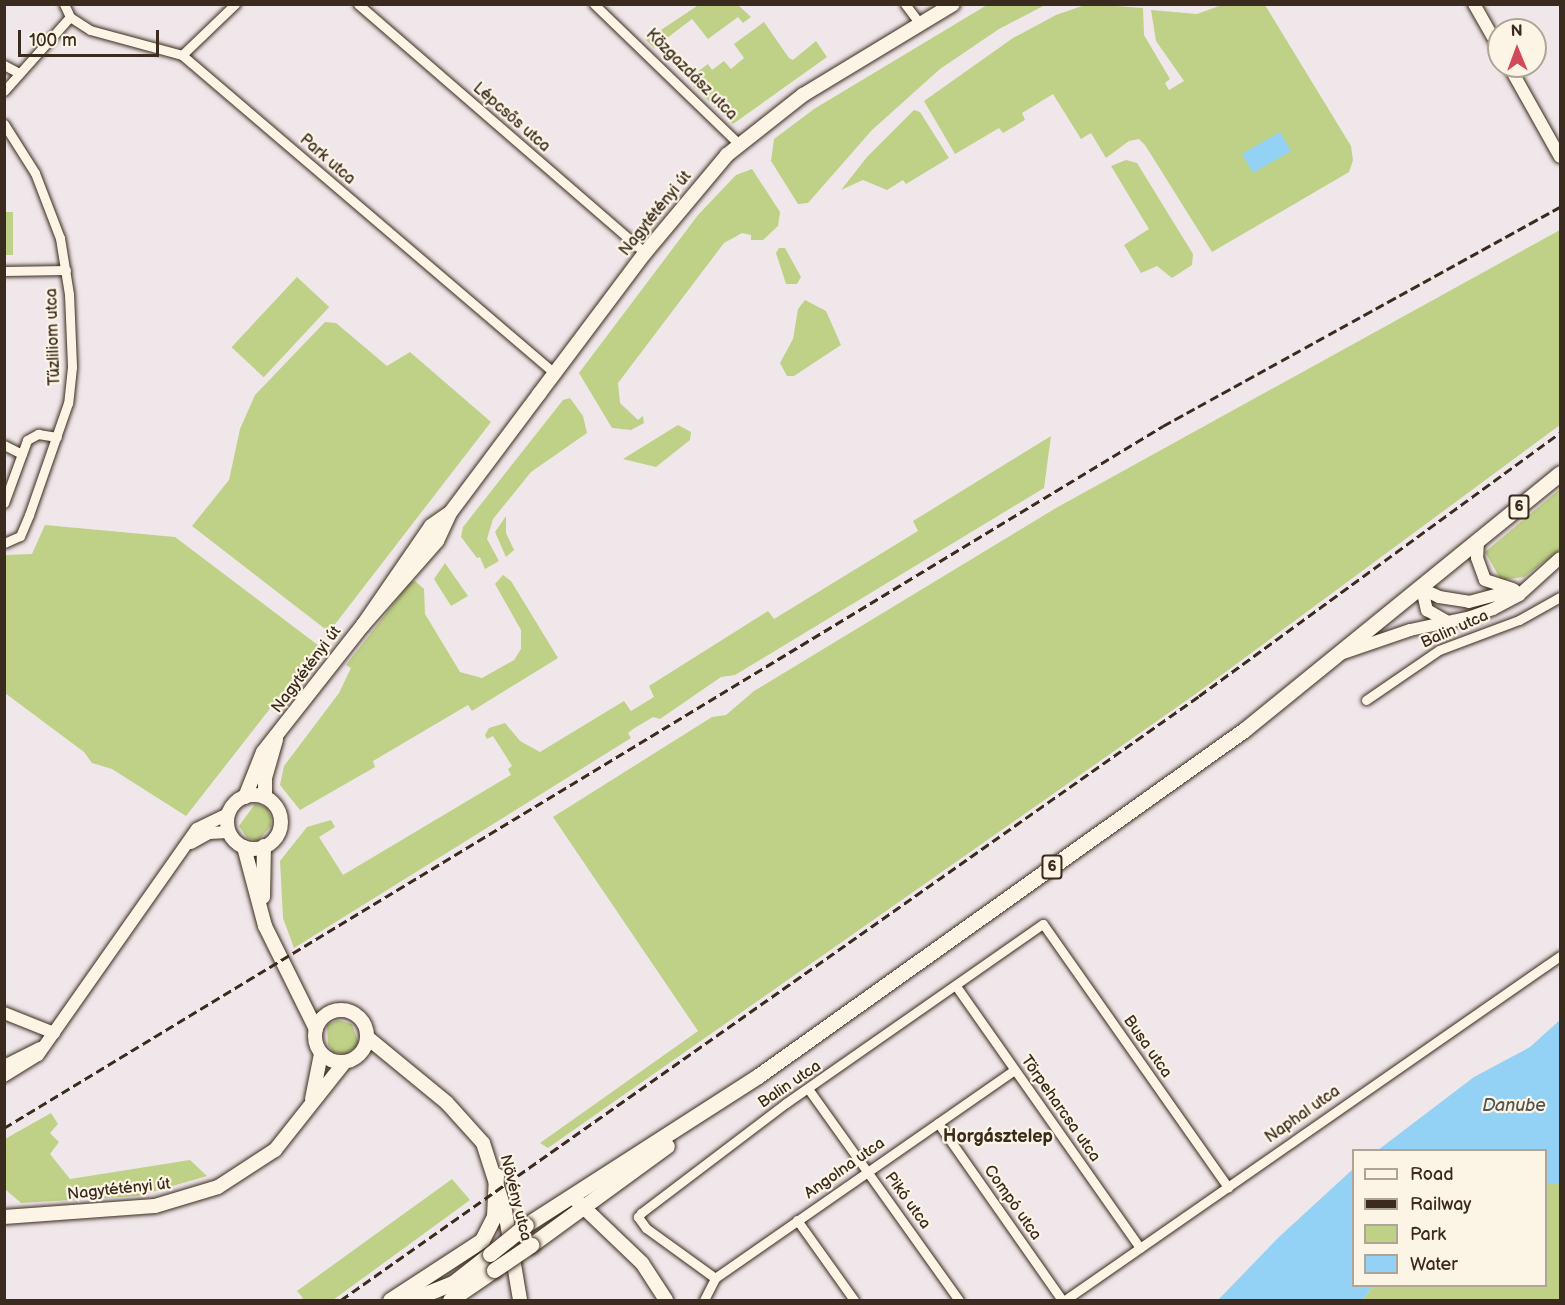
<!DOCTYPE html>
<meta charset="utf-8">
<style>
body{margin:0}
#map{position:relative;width:1565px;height:1305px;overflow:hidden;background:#f0e7ea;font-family:"Balsamiq Sans",sans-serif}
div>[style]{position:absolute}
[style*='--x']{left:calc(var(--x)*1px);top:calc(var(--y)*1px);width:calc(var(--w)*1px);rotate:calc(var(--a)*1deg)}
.green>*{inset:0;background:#bed187;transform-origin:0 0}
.water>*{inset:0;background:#94d2f5;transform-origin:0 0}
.stream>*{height:3px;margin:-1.5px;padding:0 1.5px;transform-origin:1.5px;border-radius:1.5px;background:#94d2f5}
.roads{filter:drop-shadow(0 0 2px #3b2a1e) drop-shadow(0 0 2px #3b2a1e)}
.minor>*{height:9px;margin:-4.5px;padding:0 4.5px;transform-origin:4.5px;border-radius:4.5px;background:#fcf5e5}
.tertiary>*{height:12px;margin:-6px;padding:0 6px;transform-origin:6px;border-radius:6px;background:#fcf5e5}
.secondary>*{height:14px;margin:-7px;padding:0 7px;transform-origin:7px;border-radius:7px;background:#fcf5e5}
.secondary>.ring{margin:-7px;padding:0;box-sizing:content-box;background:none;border:14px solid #fcf5e5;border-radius:50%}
.primary>*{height:15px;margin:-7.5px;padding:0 7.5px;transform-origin:7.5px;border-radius:7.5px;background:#fcf5e5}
.rail>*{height:3px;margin-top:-1.5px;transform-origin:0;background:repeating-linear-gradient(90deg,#3b2a1e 0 9px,transparent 0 13.5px)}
.bridges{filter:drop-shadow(0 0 2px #3b2a1e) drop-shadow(0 0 2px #3b2a1e)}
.primary-bridge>*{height:15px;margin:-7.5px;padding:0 7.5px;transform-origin:7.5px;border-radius:7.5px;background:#fcf5e5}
span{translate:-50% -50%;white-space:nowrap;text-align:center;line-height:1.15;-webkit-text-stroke:4.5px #fcf5e5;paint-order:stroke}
.shield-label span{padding:2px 4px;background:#fcf5e5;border:2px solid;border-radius:4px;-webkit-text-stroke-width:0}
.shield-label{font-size:15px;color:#3b2a1e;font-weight:700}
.street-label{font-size:16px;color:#3b2a1e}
.water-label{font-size:18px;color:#515454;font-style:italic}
.neighbourhood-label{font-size:18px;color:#3b2a1e;font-weight:700}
.frame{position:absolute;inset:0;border:6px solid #3b2a1e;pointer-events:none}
.legend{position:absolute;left:1352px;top:1149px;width:195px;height:138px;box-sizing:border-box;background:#fcf5e5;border:2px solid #afa495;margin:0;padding:8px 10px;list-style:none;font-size:18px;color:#3b2a1e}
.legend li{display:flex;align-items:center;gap:12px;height:30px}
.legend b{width:30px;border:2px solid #afa495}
.north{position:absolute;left:1487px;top:18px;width:60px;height:60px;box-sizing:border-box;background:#fcf5e5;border:2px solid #afa495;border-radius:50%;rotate:359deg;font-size:16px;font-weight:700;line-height:24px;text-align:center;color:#3b2a1e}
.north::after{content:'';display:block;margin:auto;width:21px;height:27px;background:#d1495b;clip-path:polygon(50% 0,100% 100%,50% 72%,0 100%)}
.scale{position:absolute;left:18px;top:30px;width:141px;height:27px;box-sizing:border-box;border:3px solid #3b2a1e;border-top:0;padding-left:8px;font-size:18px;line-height:21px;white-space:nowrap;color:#3b2a1e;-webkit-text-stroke:4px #fcf5e5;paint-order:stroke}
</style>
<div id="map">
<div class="green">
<div style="clip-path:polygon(700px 4px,738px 5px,751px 17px,743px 23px,738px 17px,708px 39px,692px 19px,654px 48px,646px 40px)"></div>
<div style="clip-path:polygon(1088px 4px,1143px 8px,1144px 35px,1170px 79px,1165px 83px,1169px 90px,1184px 81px,1156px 41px,1151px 10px,1197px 14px,1222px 5px,1265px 5px,1351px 146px,1353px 160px,1349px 172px,1212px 252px,1145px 145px,1139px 139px,1129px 141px,1106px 158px,1091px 133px,1081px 139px,1053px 94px,1022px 113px,1025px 120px,1003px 133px,999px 128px,955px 154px,924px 101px,1013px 38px,1056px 15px)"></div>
<div style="clip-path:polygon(987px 5px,1045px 5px,999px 29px,940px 69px,872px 130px,808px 203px,798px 204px,771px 161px,774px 139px,814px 109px)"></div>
<div style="clip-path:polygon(764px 22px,789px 58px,793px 60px,816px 41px,827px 57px,733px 124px,693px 86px,697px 82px,692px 76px,708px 64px,712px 70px,724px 61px,731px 69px,744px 58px,734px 44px)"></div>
<div style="clip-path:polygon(914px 110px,920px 112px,949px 158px,906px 184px,903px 180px,887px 190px,863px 180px,841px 190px,867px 157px)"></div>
<div style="clip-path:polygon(1126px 160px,1137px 163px,1193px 254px,1192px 265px,1172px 278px,1157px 266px,1141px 273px,1124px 245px,1149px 229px,1111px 166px)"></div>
<div style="clip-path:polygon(752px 169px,780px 212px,778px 226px,763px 240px,751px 240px,751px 235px,742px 233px,724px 243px,618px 383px,620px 403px,638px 420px,643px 416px,644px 423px,631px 430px,612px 428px,579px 373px,698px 215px,736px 175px)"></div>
<div style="left:4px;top:212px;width:9px;height:43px"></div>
<div style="clip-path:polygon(1560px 230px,1560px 425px,1197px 693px,548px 1148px,540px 1143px,698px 1031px,553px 817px,712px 717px,726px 715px,754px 691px,1056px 508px)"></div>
<div style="clip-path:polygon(779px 248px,785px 248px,801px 277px,797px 284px,786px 284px,776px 253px)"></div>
<div style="left:297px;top:277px;width:44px;height:96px;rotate:43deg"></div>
<div style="clip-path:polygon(805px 300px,826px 311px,841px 345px,794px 376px,787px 376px,780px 363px,793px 339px,798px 309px)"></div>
<div style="clip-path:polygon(325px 322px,336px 323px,387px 366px,410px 352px,491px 422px,329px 632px,192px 526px,229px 480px,240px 429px,255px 395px)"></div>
<div style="clip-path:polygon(570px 398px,583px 416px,587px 433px,531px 472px,493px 519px,487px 539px,499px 561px,485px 569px,480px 557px,477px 558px,461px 537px,463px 527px,563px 400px)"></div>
<div style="clip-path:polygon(678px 425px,691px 432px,690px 440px,656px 467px,623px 459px)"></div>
<div style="clip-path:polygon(1051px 436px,1044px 488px,735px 675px,721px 677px,660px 719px,653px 717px,633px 729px,628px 733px,631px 738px,294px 948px,283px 918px,280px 861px,307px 827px,331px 820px,335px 827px,319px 837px,343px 875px,511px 775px,508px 769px,512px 766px,493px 736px,487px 739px,485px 735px,489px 728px,505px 723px,520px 741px,540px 752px,624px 701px,631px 711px,654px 697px,649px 686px,768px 611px,774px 619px,918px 531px,913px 521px)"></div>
<div style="clip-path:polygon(1560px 489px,1560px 550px,1524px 577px,1501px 580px,1485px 552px)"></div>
<div style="clip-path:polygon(506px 516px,506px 533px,514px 550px,506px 557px,495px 532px)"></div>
<div style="clip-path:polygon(45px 525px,175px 537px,319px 646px,186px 816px,112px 769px,92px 763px,84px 752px,5px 693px,5px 555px,32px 554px)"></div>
<div style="clip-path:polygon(445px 563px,468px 596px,451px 606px,434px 579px)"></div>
<div style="clip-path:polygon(503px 575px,511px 581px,558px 658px,472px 711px,468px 705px,373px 761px,375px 767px,300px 810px,280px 785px,284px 766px,339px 693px,351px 668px,346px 665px,410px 583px,415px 581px,424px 589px,425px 614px,460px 672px,482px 678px,514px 660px,521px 649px,521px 630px,495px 584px)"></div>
<div style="clip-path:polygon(255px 804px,267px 808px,271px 817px,271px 826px,258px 841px,247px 838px,239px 826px)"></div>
<div style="clip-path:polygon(338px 1020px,352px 1024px,359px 1044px,346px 1054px,333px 1052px,328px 1045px,327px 1025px)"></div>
<div style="clip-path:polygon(51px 1113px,58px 1124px,50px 1133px,59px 1142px,50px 1154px,70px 1179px,190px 1160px,207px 1176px,138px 1196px,21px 1203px,6px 1190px,5px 1139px)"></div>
<div style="clip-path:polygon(452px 1179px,470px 1200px,333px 1300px,300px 1300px,303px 1298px,297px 1291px)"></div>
<div style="clip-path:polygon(1546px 1184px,1560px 1184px,1560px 1300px,1363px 1300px,1373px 1286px,1546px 1286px)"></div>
</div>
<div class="water">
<div style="left:1280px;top:132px;width:22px;height:44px;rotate:60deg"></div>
<div style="clip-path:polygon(1560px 1020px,1560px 1184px,1546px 1184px,1546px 1150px,1378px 1150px,1474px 1077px,1530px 1047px)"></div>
<div style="clip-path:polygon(1353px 1169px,1354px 1286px,1373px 1286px,1363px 1300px,1218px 1300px,1279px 1237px)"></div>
</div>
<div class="stream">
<div style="--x:720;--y:1300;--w:1;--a:0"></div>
</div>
<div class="roads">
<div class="minor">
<div style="--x:64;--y:4;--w:14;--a:65"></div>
<div style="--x:70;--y:17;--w:24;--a:33"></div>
<div style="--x:90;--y:30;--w:95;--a:15.2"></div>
<div style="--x:182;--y:55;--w:491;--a:40.5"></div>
<div style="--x:358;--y:4;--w:380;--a:40.9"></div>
<div style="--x:594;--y:4;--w:202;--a:44"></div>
<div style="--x:905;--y:4;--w:25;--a:53"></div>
<div style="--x:182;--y:55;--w:74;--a:-43.9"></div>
<div style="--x:4;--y:65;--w:17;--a:28"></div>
<div style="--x:4;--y:91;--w:99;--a:-48.3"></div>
<div style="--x:4;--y:124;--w:58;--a:57.7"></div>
<div style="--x:35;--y:173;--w:70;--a:69"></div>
<div style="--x:60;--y:238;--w:57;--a:80.9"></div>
<div style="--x:69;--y:294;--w:73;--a:87.6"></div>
<div style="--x:72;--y:367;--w:36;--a:96"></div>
<div style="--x:68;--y:403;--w:119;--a:109.2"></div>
<div style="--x:29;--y:515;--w:23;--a:113"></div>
<div style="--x:20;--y:536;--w:17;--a:156"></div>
<div style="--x:4;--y:271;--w:62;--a:-0.9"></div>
<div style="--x:4;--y:445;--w:20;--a:27"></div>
<div style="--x:4;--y:503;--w:67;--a:-69.9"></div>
<div style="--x:27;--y:440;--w:13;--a:-29"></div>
<div style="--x:38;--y:434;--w:19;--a:9"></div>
<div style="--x:1366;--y:700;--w:88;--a:-34.4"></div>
<div style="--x:1439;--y:650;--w:85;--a:-20.6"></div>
<div style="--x:1519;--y:620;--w:47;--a:-29.3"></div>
<div style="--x:956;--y:986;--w:320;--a:54.9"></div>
<div style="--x:809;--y:1090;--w:258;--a:54.5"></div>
<div style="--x:938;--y:1123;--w:216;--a:55"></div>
<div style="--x:797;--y:1220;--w:98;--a:54.5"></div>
<div style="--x:715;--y:1278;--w:85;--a:-144.1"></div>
<div style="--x:646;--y:1228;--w:14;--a:-126"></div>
<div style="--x:638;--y:1217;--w:5;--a:-53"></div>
<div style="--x:641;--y:1213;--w:182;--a:-37.2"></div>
<div style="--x:786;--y:1103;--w:313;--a:-34.9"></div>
<div style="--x:1043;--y:924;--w:322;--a:54.9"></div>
<div style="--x:704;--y:1300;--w:25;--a:-63"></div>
<div style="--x:715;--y:1278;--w:364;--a:-34.8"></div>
<div style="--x:1065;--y:1300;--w:603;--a:-34.8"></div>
</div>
<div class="tertiary">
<div style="--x:1474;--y:4;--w:51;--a:60.4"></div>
<div style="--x:1509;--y:66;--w:104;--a:60.7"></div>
<div style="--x:1478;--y:541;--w:17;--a:93"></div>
<div style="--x:1477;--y:558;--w:23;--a:70"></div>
<div style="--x:1485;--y:580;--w:29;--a:18"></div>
<div style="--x:1422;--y:589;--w:19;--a:25"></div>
<div style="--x:1439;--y:597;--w:30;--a:9"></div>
<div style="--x:1469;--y:602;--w:47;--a:-14.9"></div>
<div style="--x:1422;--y:589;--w:22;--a:77"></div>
<div style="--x:1427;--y:610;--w:24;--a:30"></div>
<div style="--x:1343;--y:653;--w:71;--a:-18.9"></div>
<div style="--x:1410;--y:630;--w:62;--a:-12"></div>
<div style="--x:1471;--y:617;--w:23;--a:-20"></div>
<div style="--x:1493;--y:609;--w:30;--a:-28"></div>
<div style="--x:1519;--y:595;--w:55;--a:-42.1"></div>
<div style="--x:191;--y:843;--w:21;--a:-29"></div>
<div style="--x:209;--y:833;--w:19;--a:-3"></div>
<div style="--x:4;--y:1013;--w:54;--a:21.8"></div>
<div style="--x:4;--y:1066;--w:40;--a:-26.6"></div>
<div style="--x:4;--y:1076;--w:40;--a:-32"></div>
<div style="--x:38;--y:1055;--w:276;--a:-54.9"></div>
<div style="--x:197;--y:829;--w:34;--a:-26"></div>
</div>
<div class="secondary">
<div style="--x:363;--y:625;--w:112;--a:-48.6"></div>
<div style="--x:437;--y:541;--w:31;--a:-65"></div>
<div style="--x:450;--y:513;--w:149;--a:-53.2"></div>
<div style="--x:539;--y:394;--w:176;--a:-53.1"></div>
<div style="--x:645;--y:253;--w:128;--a:-50.1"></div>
<div style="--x:727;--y:155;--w:97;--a:-38.3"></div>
<div style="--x:803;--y:95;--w:175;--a:-31.2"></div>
<div class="ring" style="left:227px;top:795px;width:40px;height:40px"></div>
<div style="--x:245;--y:797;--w:48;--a:-68.2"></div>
<div style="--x:263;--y:752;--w:162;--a:-51.8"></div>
<div style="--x:363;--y:625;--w:120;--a:-55.5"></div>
<div style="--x:431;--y:526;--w:21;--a:-35"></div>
<div style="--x:265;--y:797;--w:19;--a:-90"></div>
<div style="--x:265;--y:778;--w:40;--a:-74"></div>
<div style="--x:244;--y:847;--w:82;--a:75.1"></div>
<div style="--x:265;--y:926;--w:115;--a:63.7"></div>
<div style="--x:263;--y:897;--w:51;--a:-88.9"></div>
<div class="ring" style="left:315px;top:1010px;width:38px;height:38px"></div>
<div style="--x:368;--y:1038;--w:102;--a:39.4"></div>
<div style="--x:447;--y:1103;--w:54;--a:48"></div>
<div style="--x:483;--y:1143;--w:71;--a:72.1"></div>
<div style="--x:505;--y:1211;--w:90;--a:80.4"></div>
<div style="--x:312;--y:1099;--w:46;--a:-78.7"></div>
<div style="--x:576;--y:1200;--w:91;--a:43.7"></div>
<div style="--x:642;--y:1263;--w:44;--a:57"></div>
<div style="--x:4;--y:1217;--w:151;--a:-4.2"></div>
<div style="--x:155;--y:1206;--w:66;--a:-16.8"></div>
<div style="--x:218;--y:1187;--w:68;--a:-33"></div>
<div style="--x:275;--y:1150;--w:111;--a:-51.6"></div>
</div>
<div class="primary">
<div style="--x:526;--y:1225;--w:276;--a:-32.7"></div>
<div style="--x:758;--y:1076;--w:597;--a:-35.45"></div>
<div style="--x:1244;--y:730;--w:407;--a:-39.1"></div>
<div style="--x:531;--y:1245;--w:168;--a:-36.1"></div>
<div style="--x:390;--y:1300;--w:110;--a:-33.1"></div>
<div style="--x:482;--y:1240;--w:27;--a:-63"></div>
<div style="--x:494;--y:1216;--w:41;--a:-87.2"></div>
<div style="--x:410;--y:1300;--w:46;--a:-21.6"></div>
<div style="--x:453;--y:1283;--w:47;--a:-38.1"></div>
<div style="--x:450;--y:1300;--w:53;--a:-34.3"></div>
</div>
</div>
<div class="rail">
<div style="--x:4;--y:1128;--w:1355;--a:-31.2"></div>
<div style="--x:1163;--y:426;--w:453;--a:-28.9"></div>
<div style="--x:341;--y:1300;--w:1049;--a:-35.14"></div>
<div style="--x:1199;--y:696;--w:447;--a:-36.1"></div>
</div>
<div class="bridges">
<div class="primary-bridge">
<div style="--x:490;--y:1254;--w:46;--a:-38.9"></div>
<div style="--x:494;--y:1270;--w:45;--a:-34"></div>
</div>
</div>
<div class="shield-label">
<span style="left:1519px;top:507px">6</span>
<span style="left:1052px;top:867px">6</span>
</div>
<div class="street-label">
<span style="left:691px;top:75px;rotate:45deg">Közgazdász utca</span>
<span style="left:511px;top:118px;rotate:41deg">Lépcsős utca</span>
<span style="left:327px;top:160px;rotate:41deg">Park utca</span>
<span style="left:656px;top:214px;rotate:-51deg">Nagytétényi út</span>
<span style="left:54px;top:337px;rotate:-92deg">Tűzliliom utca</span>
<span style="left:1455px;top:630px;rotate:-24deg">Balin utca</span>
<span style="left:307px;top:670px;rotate:-53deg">Nagytétényi út</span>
<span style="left:1147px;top:1047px;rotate:55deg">Busa utca</span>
<span style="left:790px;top:1085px;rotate:-34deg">Balin utca</span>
<span style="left:1060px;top:1109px;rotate:55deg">Törpeharcsa utca</span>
<span style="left:1303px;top:1115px;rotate:-35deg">Naphal utca</span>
<span style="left:845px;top:1169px;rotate:-35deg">Angolna utca</span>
<span style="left:119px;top:1190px;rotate:-6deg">Nagytétényi út</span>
<span style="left:515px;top:1198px;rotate:76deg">Növény utca</span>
<span style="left:907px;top:1201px;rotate:54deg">Pikó utca</span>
<span style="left:1012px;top:1203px;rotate:55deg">Compó utca</span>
</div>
<div class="water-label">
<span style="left:1514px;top:1106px">Danube</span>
</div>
<div class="neighbourhood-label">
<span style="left:998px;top:1137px">Horgásztelep</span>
</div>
<div class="frame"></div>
<ul class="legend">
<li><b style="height:8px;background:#fcf5e5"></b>Road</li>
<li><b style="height:8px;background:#3b2a1e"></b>Railway</li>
<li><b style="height:16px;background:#bed187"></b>Park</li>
<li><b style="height:16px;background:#94d2f5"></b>Water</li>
</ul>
<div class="north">N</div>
<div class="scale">100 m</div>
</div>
